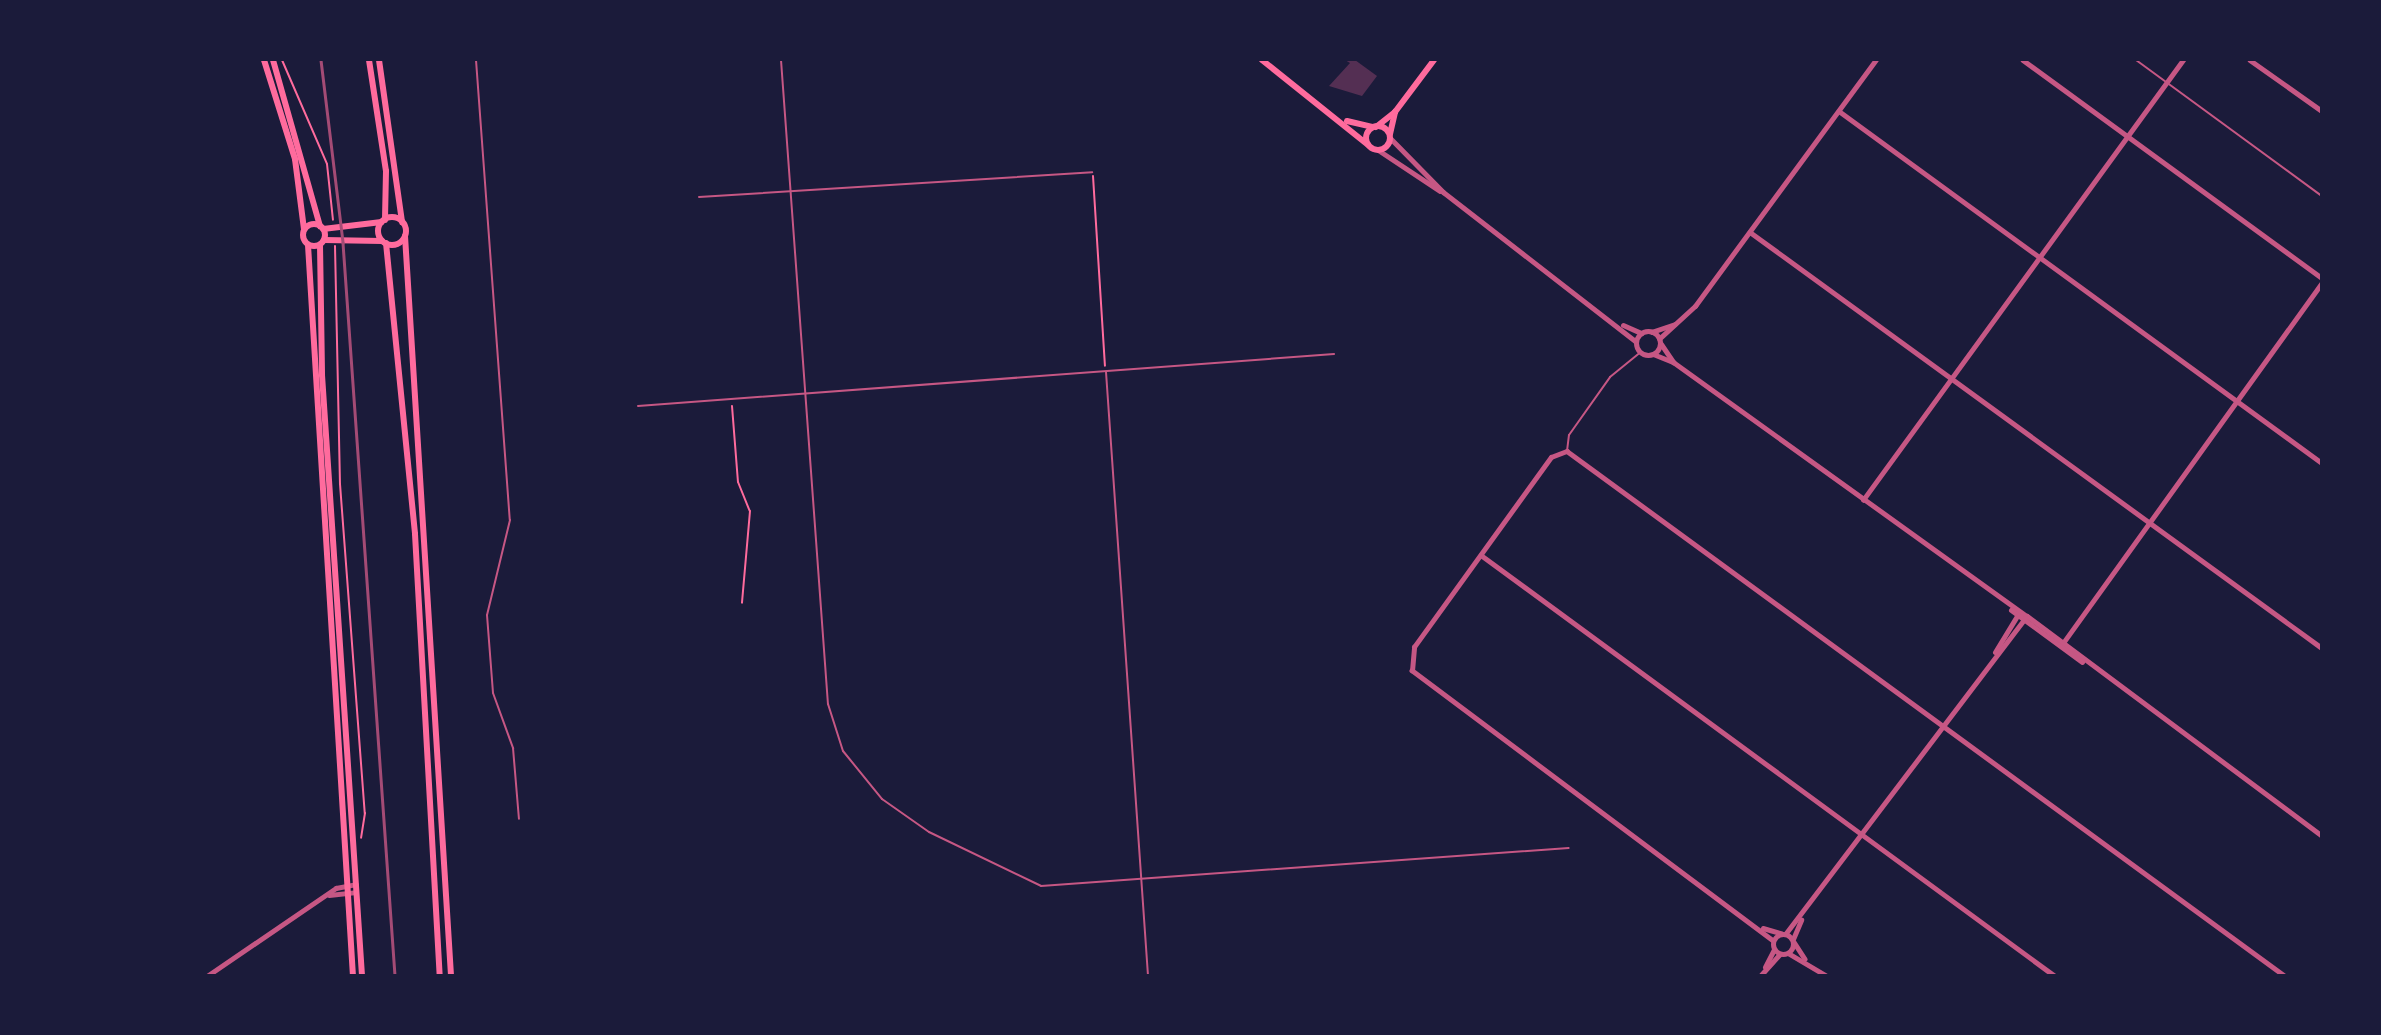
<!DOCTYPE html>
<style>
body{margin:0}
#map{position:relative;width:2381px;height:1035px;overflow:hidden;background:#1b1b3a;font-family:Mulish,sans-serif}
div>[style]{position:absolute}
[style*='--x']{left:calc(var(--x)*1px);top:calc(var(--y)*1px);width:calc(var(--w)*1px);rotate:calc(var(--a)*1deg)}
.building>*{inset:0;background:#542f53}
.path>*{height:2px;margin:-1px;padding:0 1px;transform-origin:1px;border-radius:1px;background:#ff6b9d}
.service>*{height:2px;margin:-1px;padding:0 1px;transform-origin:1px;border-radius:1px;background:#c65784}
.minor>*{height:4.5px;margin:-2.25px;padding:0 2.25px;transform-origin:2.25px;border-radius:2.25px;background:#c65784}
.tertiary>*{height:5px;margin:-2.5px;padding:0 2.5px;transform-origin:2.5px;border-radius:2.5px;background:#c65784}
.tertiary>.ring{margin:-2.5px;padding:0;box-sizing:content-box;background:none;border:5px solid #c65784;border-radius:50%}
.secondary>*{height:6px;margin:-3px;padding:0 3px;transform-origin:3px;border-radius:3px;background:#ff6b9d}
.secondary>.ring{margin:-3px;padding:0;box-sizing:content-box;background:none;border:6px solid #ff6b9d;border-radius:50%}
.primary>*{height:6px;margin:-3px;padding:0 3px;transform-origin:3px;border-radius:3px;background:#ff6b9d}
.primary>.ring{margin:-3px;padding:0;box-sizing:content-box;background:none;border:6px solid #ff6b9d;border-radius:50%}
.rail>*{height:2.5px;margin:-1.25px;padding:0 1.25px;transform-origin:1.25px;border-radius:1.25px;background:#a44b75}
span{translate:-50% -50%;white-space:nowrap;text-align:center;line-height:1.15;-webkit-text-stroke:6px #1b1b3a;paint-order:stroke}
.frame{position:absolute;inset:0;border:61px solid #1b1b3a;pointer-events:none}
</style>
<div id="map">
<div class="building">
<div style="clip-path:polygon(1345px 60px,1355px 60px,1377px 76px,1362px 96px,1329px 86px,1350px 63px)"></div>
</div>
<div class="path">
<div style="--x:282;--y:60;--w:113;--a:66.6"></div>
<div style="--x:327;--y:164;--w:56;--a:83.9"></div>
<div style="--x:1093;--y:176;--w:190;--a:86.4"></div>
<div style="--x:335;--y:246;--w:238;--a:88.8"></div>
<div style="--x:340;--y:484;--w:330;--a:85.7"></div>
<div style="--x:365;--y:813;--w:25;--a:99"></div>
<div style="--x:732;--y:406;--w:76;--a:85.5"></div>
<div style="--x:738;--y:482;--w:31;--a:68"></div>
<div style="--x:750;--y:511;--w:92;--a:95"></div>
</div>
<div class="service">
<div style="--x:476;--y:60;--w:461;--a:85.8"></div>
<div style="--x:510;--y:520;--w:98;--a:103.6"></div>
<div style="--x:487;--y:615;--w:78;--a:85.6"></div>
<div style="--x:493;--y:693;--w:59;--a:70"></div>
<div style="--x:513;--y:748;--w:71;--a:85.2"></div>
<div style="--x:781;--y:60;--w:646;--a:85.83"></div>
<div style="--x:828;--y:704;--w:49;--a:72.3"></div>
<div style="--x:843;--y:751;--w:62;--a:50.9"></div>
<div style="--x:882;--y:799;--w:57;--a:35.1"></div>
<div style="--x:929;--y:832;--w:124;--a:25.7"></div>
<div style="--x:1041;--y:886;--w:529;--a:-4.12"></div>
<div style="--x:2136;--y:60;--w:230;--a:36.2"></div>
<div style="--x:699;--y:197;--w:394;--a:-3.6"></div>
<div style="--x:1106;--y:372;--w:605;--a:86.02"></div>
<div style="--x:638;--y:406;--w:698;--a:-4.27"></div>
<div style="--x:1567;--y:451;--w:16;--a:-83"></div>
<div style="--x:1569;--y:435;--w:71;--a:-54.7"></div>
<div style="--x:1610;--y:377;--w:38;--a:-39"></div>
</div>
<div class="minor">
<div style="--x:2023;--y:60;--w:370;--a:36.1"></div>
<div style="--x:2250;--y:60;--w:88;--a:35.3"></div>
<div style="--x:1839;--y:111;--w:598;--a:36.08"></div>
<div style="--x:1750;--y:232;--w:707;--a:36.03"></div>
<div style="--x:1652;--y:332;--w:24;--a:-19"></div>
<div style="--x:1659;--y:339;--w:49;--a:-42.5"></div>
<div style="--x:1695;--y:306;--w:305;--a:-53.7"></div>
<div style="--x:1863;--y:500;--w:544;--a:-53.97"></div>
<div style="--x:1481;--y:555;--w:712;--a:36.26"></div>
<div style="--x:2063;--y:643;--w:444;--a:-54.3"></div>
<div style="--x:329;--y:895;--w:27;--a:-6"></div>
<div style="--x:1763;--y:928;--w:19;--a:16"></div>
<div style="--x:1773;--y:941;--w:451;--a:-143.2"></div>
<div style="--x:1412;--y:671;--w:24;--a:-85"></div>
<div style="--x:1414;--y:647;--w:234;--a:-54.2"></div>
<div style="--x:1551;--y:457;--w:17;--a:-21"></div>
<div style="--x:1567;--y:451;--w:889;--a:36.17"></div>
<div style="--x:1794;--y:942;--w:20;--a:57"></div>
<div style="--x:1788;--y:953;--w:45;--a:30.5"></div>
<div style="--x:207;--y:976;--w:156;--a:-34.3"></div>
<div style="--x:336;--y:888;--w:20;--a:-11"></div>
</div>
<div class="tertiary">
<div style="--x:1390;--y:138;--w:76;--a:45.5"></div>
<div style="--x:1443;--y:192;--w:243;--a:37.8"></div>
<div style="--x:1378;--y:150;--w:74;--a:33.5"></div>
<div style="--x:1623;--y:325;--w:20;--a:24"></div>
<div class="ring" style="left:1636px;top:331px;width:19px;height:19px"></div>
<div style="--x:1661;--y:344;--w:22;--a:56"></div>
<div style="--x:1653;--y:354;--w:22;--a:22"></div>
<div style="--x:1673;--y:362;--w:436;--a:35.7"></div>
<div style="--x:2027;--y:616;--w:368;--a:36.7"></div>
<div style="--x:2011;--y:610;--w:88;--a:36.2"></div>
<div style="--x:1995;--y:652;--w:42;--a:-58.6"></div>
<div style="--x:1786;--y:933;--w:398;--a:-52.8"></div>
<div class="ring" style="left:1773px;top:934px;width:15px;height:15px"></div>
<div style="--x:1793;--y:939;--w:21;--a:-67"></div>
<div style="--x:1765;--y:967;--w:20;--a:-63"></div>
<div style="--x:1760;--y:976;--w:30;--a:-48"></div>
</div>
<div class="secondary">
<div style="--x:1262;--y:60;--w:136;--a:38.7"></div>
<div style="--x:1347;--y:121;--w:27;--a:13"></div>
<div class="ring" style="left:1366px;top:126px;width:18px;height:18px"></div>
<div style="--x:1376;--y:127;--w:24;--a:-38"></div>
<div style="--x:1395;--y:112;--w:65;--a:-53.1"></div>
<div style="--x:1390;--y:134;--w:23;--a:-77"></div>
</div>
<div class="primary">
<div style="--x:264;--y:60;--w:104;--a:72.6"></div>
<div style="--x:295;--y:159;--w:71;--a:82.7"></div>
<div style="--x:273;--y:60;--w:173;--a:74.2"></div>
<div style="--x:369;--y:60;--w:112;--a:81.3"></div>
<div style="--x:386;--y:171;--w:49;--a:91.2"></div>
<div style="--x:379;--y:60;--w:164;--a:81.9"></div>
<div class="ring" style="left:378px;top:217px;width:22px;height:22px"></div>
<div class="ring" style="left:303px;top:224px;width:16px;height:16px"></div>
<div style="--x:323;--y:229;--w:59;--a:-6.8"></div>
<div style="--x:405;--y:236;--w:741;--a:86.44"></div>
<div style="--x:324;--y:240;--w:58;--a:1"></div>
<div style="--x:386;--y:243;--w:292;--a:84.3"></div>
<div style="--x:415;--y:534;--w:443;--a:86.8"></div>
<div style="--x:308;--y:245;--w:732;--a:86.48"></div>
<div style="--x:320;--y:245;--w:130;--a:89.1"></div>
<div style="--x:322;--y:375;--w:602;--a:86.19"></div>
</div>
<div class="rail">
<div style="--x:321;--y:60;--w:184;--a:83.1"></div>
<div style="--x:343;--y:243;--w:735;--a:85.94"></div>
</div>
<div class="frame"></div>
</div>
